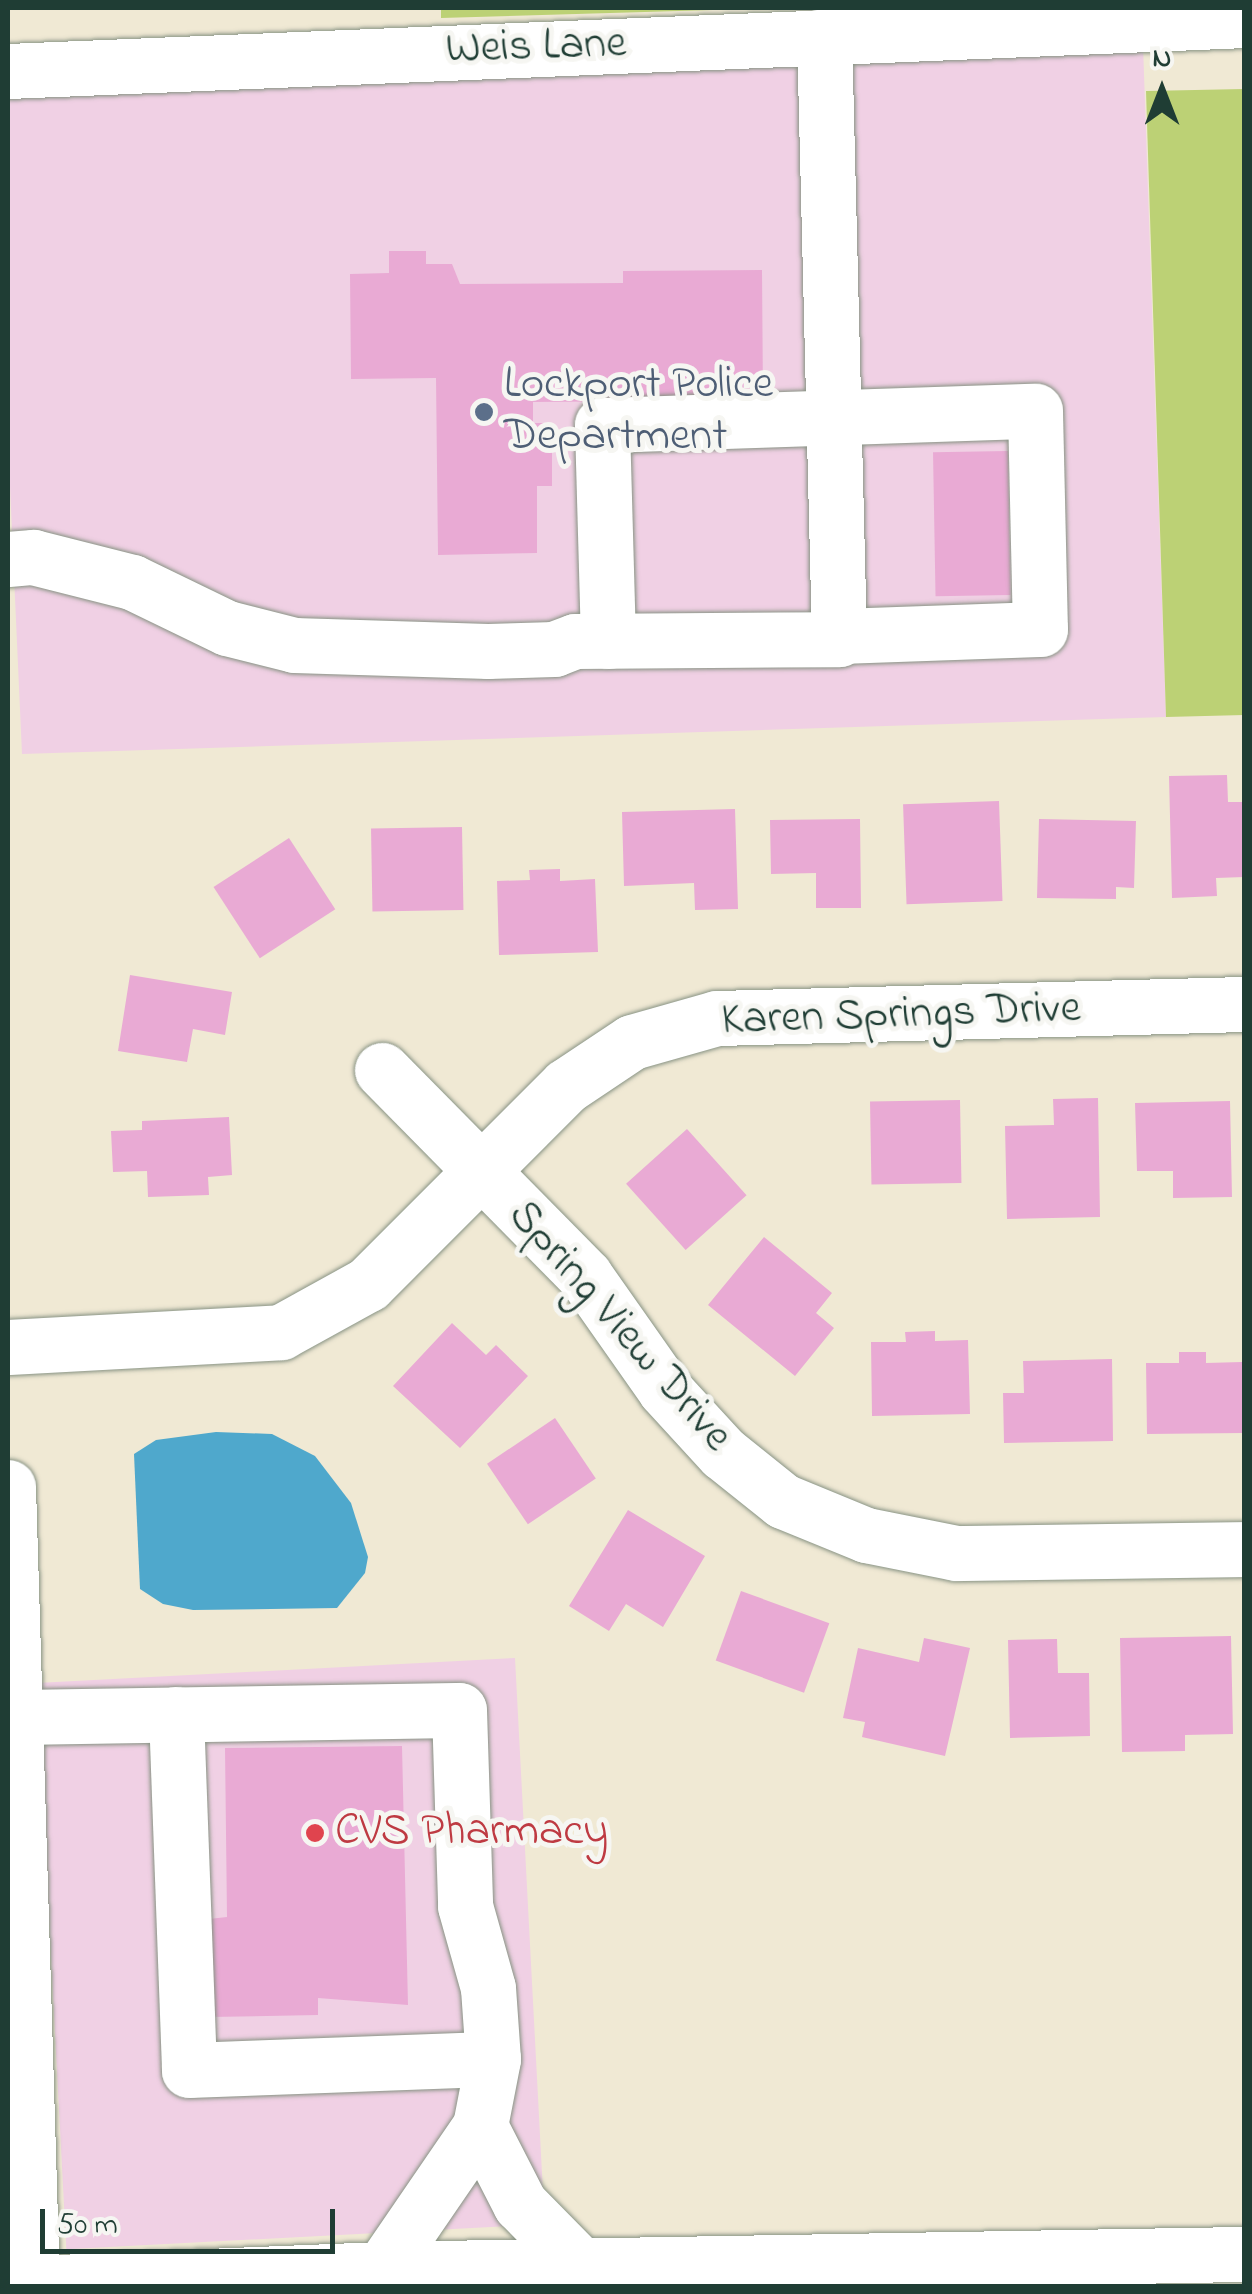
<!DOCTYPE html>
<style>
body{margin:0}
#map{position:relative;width:1252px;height:2294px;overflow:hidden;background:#f0e9d4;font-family:"Indie Flower",sans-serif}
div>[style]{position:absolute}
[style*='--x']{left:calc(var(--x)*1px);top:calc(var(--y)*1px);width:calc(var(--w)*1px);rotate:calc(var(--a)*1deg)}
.built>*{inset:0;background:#f0d0e4;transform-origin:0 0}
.green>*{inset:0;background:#bcd175}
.water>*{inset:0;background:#4fa8cc}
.building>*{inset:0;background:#e9aad4;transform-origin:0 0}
.roads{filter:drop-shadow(0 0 2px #889384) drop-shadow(0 0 2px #889384)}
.minor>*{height:55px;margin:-27.5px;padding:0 27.5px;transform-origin:27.5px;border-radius:27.5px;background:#fff}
.dots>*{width:28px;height:28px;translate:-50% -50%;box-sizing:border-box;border:5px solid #f6f6f2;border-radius:50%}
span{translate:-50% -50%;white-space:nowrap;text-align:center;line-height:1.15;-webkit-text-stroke:10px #f6f6f2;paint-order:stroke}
.street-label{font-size:45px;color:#1f3d34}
.service-label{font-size:45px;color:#4e5e75}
.left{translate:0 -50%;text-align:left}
.health-label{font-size:45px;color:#be3a42}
.frame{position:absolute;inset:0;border:10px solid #1f3d34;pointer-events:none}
.north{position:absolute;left:1112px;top:40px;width:100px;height:100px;-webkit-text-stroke:8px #f6f6f2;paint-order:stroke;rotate:0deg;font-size:28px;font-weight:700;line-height:40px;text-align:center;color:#1f3d34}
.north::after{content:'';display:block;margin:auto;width:35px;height:45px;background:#1f3d34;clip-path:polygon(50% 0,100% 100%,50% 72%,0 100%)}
.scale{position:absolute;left:40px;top:2209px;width:295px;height:45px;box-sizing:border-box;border:5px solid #1f3d34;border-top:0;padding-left:12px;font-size:30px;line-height:35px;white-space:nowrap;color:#1f3d34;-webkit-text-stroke:8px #f6f6f2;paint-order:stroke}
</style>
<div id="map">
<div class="built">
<div style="clip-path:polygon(1143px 45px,1166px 717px,22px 754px,8px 442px,8px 84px)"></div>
<div style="left:515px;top:1658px;width:567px;height:479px;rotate:87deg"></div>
</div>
<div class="green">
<div style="clip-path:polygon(441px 8px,780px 8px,441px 18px)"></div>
<div style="clip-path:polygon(1244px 89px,1244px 715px,1166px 717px,1146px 91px)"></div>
</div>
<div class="water">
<div style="clip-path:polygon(216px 1432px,272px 1434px,315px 1456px,351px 1503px,368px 1557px,365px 1573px,337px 1608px,193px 1610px,163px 1604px,140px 1589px,134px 1454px,156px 1440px)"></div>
</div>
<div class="building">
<div style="clip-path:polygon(389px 251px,426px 251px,426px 264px,452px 264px,460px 284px,623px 283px,623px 271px,762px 270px,763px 400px,533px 402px,533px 423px,552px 423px,552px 486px,537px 486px,537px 553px,438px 555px,436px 378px,351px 379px,350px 274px,389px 273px)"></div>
<div style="left:1008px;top:451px;width:144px;height:75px;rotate:89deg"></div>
<div style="clip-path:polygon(1227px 775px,1228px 802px,1244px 802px,1244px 877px,1216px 878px,1217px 896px,1172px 898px,1169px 776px)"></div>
<div style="left:999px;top:801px;width:100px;height:96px;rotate:88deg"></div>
<div style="clip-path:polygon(735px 809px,738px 909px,695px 910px,694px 883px,624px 886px,622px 812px)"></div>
<div style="clip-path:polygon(860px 819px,861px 908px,816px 908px,816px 873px,771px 874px,770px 820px)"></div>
<div style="clip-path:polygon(1039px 819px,1136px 821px,1134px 888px,1116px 887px,1116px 899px,1037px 898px)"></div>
<div style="left:462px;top:827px;width:83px;height:91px;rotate:89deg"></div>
<div style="left:289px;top:838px;width:85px;height:90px;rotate:57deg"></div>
<div style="clip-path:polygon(560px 869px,560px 881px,595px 879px,598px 952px,499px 955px,497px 881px,530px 880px,529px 870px)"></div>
<div style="clip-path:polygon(130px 975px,232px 992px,225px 1035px,193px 1029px,187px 1062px,118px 1051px)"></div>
<div style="clip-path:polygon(1098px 1098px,1100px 1217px,1007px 1219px,1005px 1126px,1054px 1125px,1053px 1099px)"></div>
<div style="left:960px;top:1100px;width:83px;height:90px;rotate:89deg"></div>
<div style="clip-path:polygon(1230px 1101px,1232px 1197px,1173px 1198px,1173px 1171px,1137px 1171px,1135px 1103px)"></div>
<div style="clip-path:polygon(229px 1117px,232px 1175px,208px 1177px,209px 1195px,148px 1197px,147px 1171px,113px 1172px,111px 1131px,142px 1130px,142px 1121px)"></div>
<div style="left:687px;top:1129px;width:89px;height:82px;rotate:48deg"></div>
<div style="clip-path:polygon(764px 1237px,832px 1293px,816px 1313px,834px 1328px,795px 1376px,708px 1305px)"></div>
<div style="clip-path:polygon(452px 1323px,486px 1355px,496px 1345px,528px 1376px,460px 1448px,393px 1386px)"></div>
<div style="clip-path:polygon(935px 1331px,935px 1341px,968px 1340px,970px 1414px,872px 1416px,871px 1342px,906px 1342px,905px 1332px)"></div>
<div style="clip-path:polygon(1179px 1352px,1206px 1352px,1206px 1363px,1242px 1362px,1243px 1433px,1147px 1434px,1146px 1363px,1179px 1363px)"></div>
<div style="clip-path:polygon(1112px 1359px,1113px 1441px,1004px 1443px,1003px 1393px,1024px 1393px,1023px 1361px)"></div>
<div style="left:555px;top:1418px;width:73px;height:82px;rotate:56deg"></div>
<div style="clip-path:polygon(628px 1510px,705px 1556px,663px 1627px,626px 1604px,609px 1631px,569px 1606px)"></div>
<div style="left:741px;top:1591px;width:94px;height:74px;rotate:20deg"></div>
<div style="clip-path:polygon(1231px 1636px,1233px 1734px,1185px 1735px,1185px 1751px,1122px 1752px,1120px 1638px)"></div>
<div style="clip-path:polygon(924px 1638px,970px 1648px,945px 1756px,862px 1737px,865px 1722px,843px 1718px,858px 1648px,919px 1662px)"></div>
<div style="clip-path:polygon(1057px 1639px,1058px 1673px,1089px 1673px,1090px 1736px,1010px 1738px,1008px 1640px)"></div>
<div style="clip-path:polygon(402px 1746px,408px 2005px,318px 1998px,318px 2015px,209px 2017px,209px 1919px,227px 1917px,225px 1748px)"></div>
</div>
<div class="roads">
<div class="minor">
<div style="--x:8;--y:71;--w:1237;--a:-2.36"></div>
<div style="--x:8;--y:559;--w:25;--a:-5"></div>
<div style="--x:33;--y:557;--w:102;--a:14.2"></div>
<div style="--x:132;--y:582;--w:106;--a:25.8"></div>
<div style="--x:227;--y:628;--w:69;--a:14.2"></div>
<div style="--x:294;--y:645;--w:194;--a:1.8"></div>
<div style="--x:488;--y:651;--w:66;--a:-1.7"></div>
<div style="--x:554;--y:649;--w:22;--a:-21"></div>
<div style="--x:575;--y:641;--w:264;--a:-0.4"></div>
<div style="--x:839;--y:639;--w:604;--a:-91.42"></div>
<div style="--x:608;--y:641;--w:216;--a:-91.6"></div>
<div style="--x:602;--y:425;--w:433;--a:-1.9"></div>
<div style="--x:1035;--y:411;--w:218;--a:88.7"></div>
<div style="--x:1040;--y:629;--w:201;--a:178"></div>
<div style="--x:382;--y:1070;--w:289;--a:45.4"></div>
<div style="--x:585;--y:1276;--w:139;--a:54.9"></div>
<div style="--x:665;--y:1390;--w:86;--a:47.4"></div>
<div style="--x:723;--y:1453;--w:77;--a:38.7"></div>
<div style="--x:783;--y:1501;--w:90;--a:22.3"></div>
<div style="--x:866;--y:1535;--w:92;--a:11.3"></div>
<div style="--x:956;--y:1553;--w:288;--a:-0.8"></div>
<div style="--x:8;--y:1347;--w:273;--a:-3.1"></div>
<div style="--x:281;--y:1332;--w:99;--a:-28.9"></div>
<div style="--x:368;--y:1284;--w:280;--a:-45"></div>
<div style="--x:566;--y:1086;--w:79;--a:-33.7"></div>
<div style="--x:632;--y:1042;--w:88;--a:-15.8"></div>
<div style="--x:717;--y:1018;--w:527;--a:-1.52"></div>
<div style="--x:8;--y:1487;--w:799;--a:88.28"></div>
<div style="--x:176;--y:1714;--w:356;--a:87.9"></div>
<div style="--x:189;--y:2070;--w:304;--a:-2.1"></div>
<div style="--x:15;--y:1717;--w:444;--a:-0.9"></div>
<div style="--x:459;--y:1710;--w:196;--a:88.2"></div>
<div style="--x:465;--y:1906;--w:85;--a:74.3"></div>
<div style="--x:488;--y:1988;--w:71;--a:86"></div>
<div style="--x:493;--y:2059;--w:68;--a:101"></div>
<div style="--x:480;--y:2126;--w:173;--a:124.4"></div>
<div style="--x:480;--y:2126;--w:88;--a:62.9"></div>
<div style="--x:520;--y:2204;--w:86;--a:45.5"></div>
<div style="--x:8;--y:2284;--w:374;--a:-2.3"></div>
<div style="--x:382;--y:2269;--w:862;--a:-1"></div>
</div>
</div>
<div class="dots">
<div style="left:484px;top:412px;background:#5c6f8a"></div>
<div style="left:315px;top:1833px;background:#e0444e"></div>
</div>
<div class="street-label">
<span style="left:536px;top:48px;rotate:-2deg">Weis Lane</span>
<span style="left:901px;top:1016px;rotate:-2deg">Karen Springs Drive</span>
<span style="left:619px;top:1327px;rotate:49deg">Spring View Drive</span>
</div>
<div class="service-label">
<span class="left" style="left:504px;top:412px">Lockport Police<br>Department</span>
</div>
<div class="health-label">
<span class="left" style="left:335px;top:1833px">CVS Pharmacy</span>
</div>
<div class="frame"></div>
<div class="north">N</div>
<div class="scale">50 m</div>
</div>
